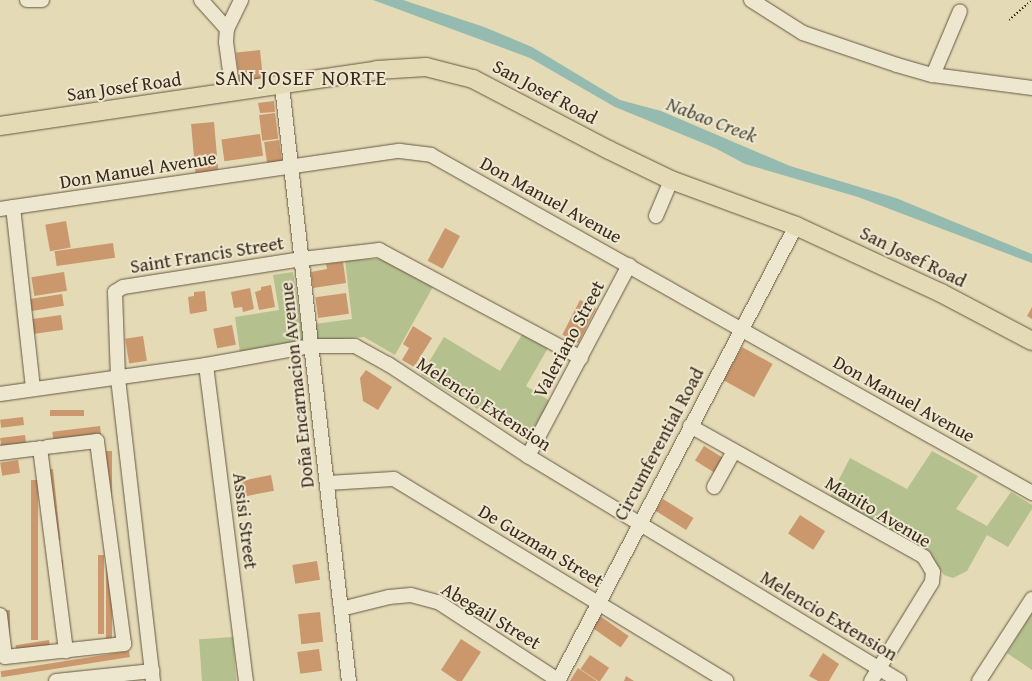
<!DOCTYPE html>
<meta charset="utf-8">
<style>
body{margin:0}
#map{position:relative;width:1032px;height:681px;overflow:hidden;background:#e4dab5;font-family:"Gentium Book Plus",serif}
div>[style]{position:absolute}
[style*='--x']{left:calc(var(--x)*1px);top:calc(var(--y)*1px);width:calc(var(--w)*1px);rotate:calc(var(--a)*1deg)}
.green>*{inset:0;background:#b4c08d;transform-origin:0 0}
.water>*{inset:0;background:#95baaf}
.building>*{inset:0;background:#cb976d;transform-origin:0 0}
.path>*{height:2px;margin-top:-1px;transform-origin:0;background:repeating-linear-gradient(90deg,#3c2b1d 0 1px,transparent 0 3.5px)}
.roads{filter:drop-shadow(0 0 1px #665743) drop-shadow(0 0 1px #665743)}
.minor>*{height:14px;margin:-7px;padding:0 7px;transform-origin:7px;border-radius:7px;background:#ede7cf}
.major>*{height:18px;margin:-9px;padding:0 9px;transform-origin:9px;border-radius:9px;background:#e4dab5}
span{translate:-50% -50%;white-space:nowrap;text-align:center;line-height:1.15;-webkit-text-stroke:4px #ede7cf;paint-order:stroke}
.street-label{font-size:19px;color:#3c2b1d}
.water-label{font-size:20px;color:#524f42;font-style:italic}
.quarter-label{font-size:21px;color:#3c2b1d;letter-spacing:1px}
</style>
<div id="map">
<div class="green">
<div style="clip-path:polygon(381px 259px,434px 285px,395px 355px,364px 337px,318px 341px,315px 324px,352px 319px,345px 260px)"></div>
<div style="clip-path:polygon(293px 272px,304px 342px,240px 352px,235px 317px,279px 310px,273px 275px)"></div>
<div style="clip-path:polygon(523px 333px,548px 348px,526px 386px,550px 401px,527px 439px,421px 375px,444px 337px,500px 371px)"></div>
<div style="clip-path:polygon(932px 451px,978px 476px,956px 509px,987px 526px,1011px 492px,1032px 505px,1032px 509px,1008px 547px,987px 535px,967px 571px,953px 578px,944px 575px,933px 560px,915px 543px,830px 497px,850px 458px,907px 489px)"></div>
<div style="clip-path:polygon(1032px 613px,1032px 670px,1007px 653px)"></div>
<div style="left:233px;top:637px;width:44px;height:34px;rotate:86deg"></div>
</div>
<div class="water">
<div style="clip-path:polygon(373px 0,403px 0,484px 27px,532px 47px,620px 100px,661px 111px,790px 166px,896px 198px,1032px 254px,1032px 263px,858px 197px,745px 164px,715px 148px,615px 107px,530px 58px)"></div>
</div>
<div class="building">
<div style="left:260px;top:50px;width:30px;height:24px;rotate:84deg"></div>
<div style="clip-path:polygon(274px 101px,275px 112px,260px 113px,258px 103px)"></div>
<div style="left:275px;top:113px;width:26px;height:16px;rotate:83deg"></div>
<div style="left:214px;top:122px;width:52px;height:23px;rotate:85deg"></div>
<div style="left:260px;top:134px;width:22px;height:39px;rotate:82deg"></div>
<div style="left:279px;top:140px;width:21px;height:15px;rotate:82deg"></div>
<div style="left:66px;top:221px;width:27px;height:21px;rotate:80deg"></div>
<div style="left:445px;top:228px;width:17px;height:37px;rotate:28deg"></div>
<div style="left:113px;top:243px;width:15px;height:59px;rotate:82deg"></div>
<div style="clip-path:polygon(343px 262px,346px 283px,313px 288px,311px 272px,327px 269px,326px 264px)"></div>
<div style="left:64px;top:272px;width:19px;height:33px;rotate:81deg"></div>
<div style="clip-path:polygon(271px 285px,275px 307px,259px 310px,255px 292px,261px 290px,261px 287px)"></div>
<div style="clip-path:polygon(250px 288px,254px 309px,243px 312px,242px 307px,234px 308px,231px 292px)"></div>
<div style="clip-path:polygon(205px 291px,207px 311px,190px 314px,188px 297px,194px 296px,194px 292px)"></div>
<div style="left:346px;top:293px;width:21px;height:31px;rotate:82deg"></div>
<div style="left:62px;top:294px;width:12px;height:34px;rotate:81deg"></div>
<div style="left:580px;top:300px;width:18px;height:39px;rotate:27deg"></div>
<div style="clip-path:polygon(1032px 307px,1032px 319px,1027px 316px)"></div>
<div style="left:61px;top:315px;width:15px;height:32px;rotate:82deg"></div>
<div style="left:232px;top:325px;width:20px;height:19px;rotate:79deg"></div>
<div style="clip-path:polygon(413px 326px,432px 338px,414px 367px,402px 360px,409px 348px,403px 344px)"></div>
<div style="left:143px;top:336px;width:25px;height:18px;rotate:81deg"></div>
<div style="left:742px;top:347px;width:35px;height:38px;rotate:29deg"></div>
<div style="clip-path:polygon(366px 370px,392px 387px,378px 410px,363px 401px,360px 378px)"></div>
<div style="left:84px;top:410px;width:6px;height:34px;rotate:90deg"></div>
<div style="left:23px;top:417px;width:8px;height:23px;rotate:83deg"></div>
<div style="left:100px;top:426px;width:8px;height:48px;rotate:83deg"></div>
<div style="left:25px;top:435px;width:8px;height:25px;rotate:83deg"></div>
<div style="left:704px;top:446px;width:25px;height:17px;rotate:32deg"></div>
<div style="left:106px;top:451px;width:6px;height:200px"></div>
<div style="left:18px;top:460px;width:13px;height:18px;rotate:81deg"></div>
<div style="left:53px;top:469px;width:72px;height:6px;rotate:84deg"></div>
<div style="left:271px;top:475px;width:16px;height:30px;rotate:79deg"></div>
<div style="left:31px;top:480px;width:7px;height:160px"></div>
<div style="left:663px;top:499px;width:36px;height:14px;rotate:32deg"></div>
<div style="left:800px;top:515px;width:30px;height:22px;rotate:33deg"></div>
<div style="left:98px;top:555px;width:6px;height:79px"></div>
<div style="left:57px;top:560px;width:6px;height:79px"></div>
<div style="left:317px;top:561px;width:19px;height:25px;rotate:81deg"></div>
<div style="left:5px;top:610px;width:5px;height:34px"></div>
<div style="left:320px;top:612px;width:30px;height:22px;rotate:84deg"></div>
<div style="left:600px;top:616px;width:35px;height:14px;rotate:35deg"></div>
<div style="clip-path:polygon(461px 639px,481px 652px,462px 681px,457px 681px,441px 670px)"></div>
<div style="left:49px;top:640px;width:6px;height:34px;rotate:81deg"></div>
<div style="left:319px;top:649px;width:22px;height:22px;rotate:82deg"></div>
<div style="left:129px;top:651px;width:6px;height:130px;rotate:81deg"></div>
<div style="clip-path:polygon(823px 653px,839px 664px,829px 681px,818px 681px,809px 676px)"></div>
<div style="left:590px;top:655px;width:23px;height:17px;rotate:34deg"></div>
<div style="clip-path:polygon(578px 668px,597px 681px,570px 681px)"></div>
<div style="clip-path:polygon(626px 676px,634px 681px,624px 681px)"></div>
</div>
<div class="path">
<div style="--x:1009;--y:20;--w:30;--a:-41"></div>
</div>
<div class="roads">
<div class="minor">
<div style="--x:27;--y:0;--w:15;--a:0"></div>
<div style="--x:201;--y:0;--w:39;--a:48"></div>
<div style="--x:751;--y:0;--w:62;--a:32.4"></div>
<div style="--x:803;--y:33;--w:99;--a:18.8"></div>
<div style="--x:897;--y:65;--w:37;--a:16"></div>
<div style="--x:933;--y:75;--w:100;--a:7.5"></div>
<div style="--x:933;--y:75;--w:69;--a:-67.1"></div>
<div style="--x:282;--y:86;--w:599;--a:83.58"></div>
<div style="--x:233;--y:93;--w:51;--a:-97.8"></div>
<div style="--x:226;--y:42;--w:13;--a:-86"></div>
<div style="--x:227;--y:29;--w:32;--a:-64"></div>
<div style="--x:13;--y:207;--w:183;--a:83.7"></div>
<div style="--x:0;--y:209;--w:404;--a:-8.3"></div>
<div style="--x:400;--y:151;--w:31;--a:7"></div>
<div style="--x:431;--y:155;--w:690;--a:29.35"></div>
<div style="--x:656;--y:216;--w:39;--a:-67"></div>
<div style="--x:206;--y:365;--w:319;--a:82.8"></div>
<div style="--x:0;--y:394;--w:208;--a:-8"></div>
<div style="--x:206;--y:365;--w:107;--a:-10.3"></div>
<div style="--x:311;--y:346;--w:44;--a:0"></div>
<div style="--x:355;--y:346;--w:38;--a:29"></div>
<div style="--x:388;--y:364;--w:168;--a:33.3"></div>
<div style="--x:528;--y:456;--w:434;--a:31.2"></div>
<div style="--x:690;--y:426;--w:268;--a:29.2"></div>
<div style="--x:924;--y:557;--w:17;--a:59"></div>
<div style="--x:933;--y:572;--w:10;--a:96"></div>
<div style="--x:932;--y:582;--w:116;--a:121.6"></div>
<div style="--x:40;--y:448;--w:205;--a:82.7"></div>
<div style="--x:0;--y:453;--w:34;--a:-7"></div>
<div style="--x:528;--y:456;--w:216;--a:-62.1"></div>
<div style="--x:327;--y:483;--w:67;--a:-3.4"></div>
<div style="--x:394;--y:479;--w:389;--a:31.3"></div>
<div style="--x:714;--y:487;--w:41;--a:-60.9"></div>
<div style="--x:341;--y:609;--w:49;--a:-14"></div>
<div style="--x:389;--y:597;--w:22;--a:-5"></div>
<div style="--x:411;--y:595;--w:28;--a:15"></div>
<div style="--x:438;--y:602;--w:145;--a:33.1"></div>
<div style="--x:0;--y:615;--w:42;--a:83.2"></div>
<div style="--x:5;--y:657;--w:120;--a:-6.2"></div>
<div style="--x:124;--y:644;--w:205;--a:-97.6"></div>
<div style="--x:97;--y:441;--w:50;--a:173.2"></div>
<div style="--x:56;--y:681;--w:97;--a:-5.9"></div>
<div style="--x:153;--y:681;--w:305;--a:-96.6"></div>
<div style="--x:118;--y:378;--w:86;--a:-92"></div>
<div style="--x:115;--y:292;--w:9;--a:-32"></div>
<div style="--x:123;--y:287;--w:181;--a:-8.9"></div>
<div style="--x:302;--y:259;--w:78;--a:-6.7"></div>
<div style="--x:379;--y:250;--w:229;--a:28.1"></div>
<div style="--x:558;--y:681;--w:513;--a:-62.39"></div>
<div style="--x:979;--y:681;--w:98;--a:-57.1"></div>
</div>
<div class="major">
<div style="--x:0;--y:126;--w:381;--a:-8.4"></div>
<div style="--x:377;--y:70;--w:49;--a:-3.5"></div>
<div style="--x:426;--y:67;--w:49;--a:14.3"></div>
<div style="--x:473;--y:79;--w:153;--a:27.6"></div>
<div style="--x:609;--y:150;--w:69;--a:25.8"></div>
<div style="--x:671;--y:180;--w:133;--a:20.2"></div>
<div style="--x:796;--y:226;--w:160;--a:24.8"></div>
<div style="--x:941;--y:293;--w:103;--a:27.8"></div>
</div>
</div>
<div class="street-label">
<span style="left:124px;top:87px;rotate:-8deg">San Josef Road</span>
<span style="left:545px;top:92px;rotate:28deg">San Josef Road</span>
<span style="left:138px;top:170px;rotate:-9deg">Don Manuel Avenue</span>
<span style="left:551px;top:200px;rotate:29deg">Don Manuel Avenue</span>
<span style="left:207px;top:255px;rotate:-9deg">Saint Francis Street</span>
<span style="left:913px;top:257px;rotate:26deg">San Josef Road</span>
<span style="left:569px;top:339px;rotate:-62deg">Valeriano Street</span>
<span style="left:297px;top:385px;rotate:-96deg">Doña Encarnacion Avenue</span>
<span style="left:904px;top:399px;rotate:29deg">Don Manuel Avenue</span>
<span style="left:484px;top:404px;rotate:33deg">Melencio Extension</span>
<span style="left:659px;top:444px;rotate:-62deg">Circumferential Road</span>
<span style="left:878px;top:512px;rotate:31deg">Manito Avenue</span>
<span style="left:245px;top:521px;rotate:83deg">Assisi Street</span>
<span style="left:541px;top:546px;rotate:31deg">De Guzman Street</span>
<span style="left:491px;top:616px;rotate:31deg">Abegail Street</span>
<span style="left:829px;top:616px;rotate:31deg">Melencio Extension</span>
</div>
<div class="water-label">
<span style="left:712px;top:119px;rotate:21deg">Nabao Creek</span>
</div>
<div class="quarter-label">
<span style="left:301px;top:78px">SAN JOSEF NORTE</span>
</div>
</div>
